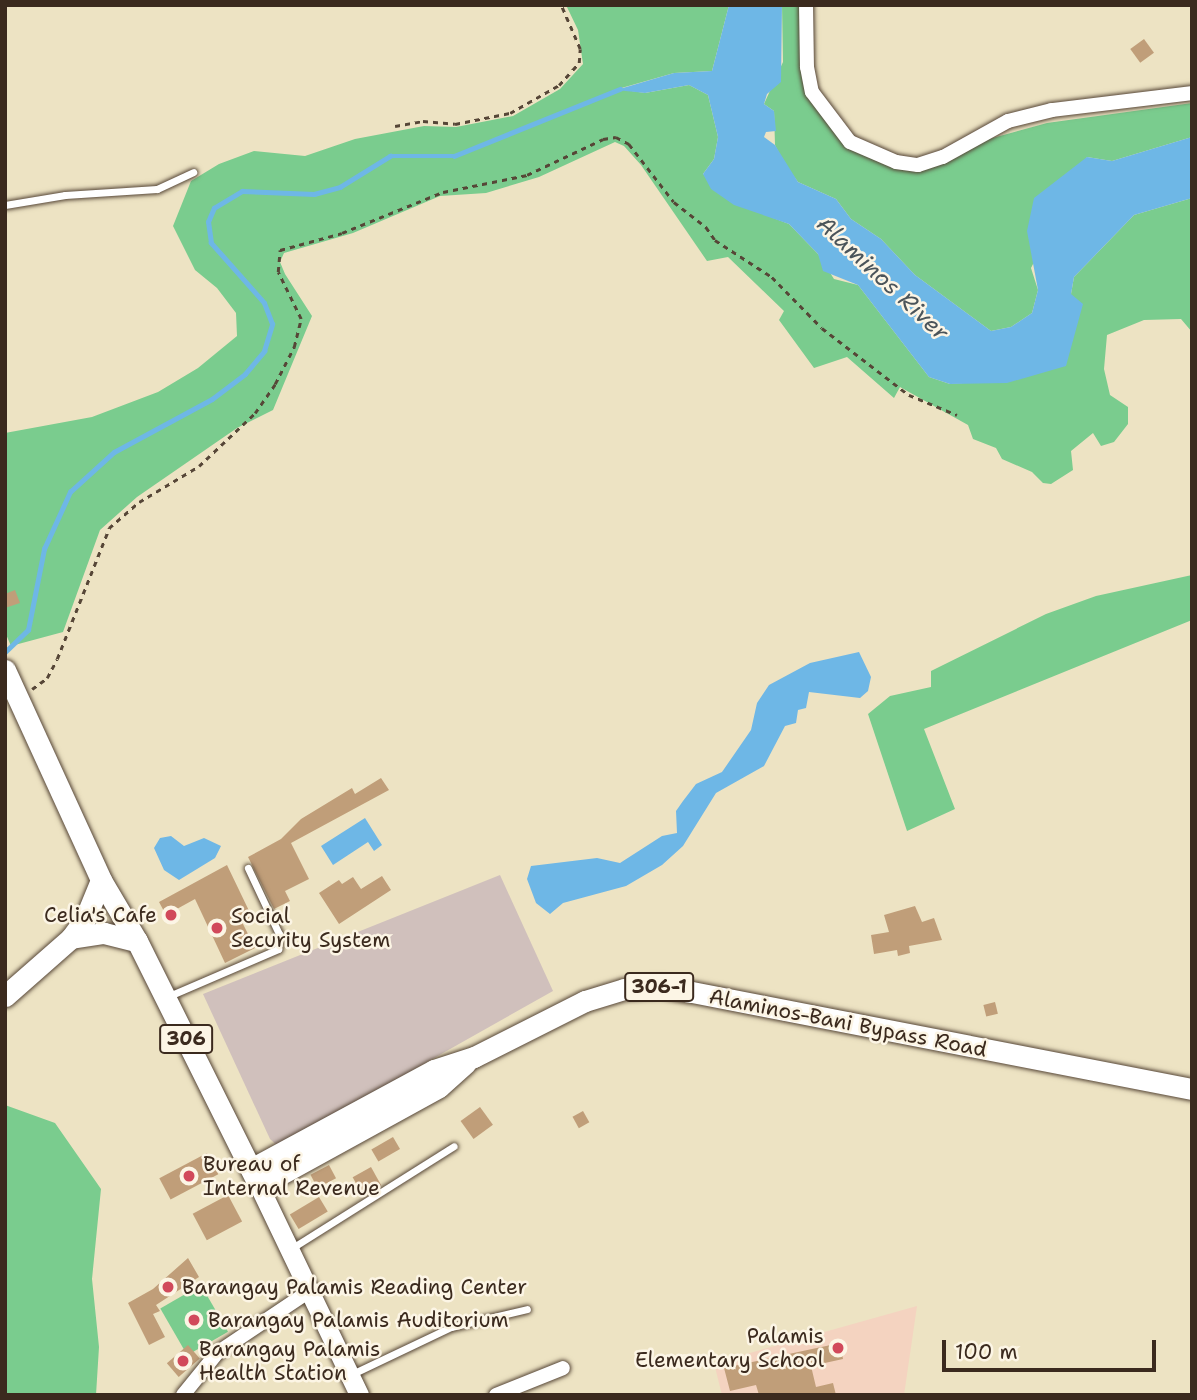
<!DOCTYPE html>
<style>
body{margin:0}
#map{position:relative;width:1197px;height:1400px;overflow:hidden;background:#ede3c3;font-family:"Shantell Sans",sans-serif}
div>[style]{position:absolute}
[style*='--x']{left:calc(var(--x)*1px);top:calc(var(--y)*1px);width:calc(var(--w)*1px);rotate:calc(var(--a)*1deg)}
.built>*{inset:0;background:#f4d3c0}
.industrial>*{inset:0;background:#d0c0bc}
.green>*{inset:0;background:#7acc8e;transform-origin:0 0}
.water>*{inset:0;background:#6eb7e6}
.stream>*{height:4.5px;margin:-2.25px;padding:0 2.25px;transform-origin:2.25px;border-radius:2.25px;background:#6eb7e6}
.building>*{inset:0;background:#c09e79;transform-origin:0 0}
.path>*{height:2.5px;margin-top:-1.25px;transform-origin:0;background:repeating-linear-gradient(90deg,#564637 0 5px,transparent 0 10px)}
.roads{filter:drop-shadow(0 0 2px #564637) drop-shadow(0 0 2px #564637)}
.service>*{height:7px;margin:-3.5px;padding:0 3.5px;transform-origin:3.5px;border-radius:3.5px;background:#fff}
.minor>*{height:14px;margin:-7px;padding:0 7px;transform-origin:7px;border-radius:7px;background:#fff}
.secondary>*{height:19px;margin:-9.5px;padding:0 9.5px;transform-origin:9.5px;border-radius:9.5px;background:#fff}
.primary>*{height:21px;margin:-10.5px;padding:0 10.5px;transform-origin:10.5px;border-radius:10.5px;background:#fff}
.dots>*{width:19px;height:19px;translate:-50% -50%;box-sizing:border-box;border:4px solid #fcf5e5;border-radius:50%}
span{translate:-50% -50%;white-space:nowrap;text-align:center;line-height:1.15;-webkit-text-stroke:5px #fcf5e5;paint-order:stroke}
.shield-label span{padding:2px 5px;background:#fcf5e5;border:2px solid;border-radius:5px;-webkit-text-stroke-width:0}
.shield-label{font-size:19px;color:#3b2a1e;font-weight:700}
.poi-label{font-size:21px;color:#3b2a1e}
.right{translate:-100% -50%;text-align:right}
.left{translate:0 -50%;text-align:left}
.street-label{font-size:21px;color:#3b2a1e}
.water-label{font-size:23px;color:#4a545a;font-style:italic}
.frame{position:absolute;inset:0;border:7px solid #3b2a1e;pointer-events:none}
.scale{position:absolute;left:942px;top:1340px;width:214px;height:32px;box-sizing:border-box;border:4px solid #3b2a1e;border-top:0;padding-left:9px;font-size:21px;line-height:24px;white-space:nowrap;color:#3b2a1e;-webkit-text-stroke:5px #fcf5e5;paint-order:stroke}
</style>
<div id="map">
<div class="built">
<div style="clip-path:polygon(917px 1306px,904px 1395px,722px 1395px,714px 1363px)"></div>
</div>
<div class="industrial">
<div style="clip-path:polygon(500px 875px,553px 991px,278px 1146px,270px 1139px,203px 994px)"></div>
</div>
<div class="green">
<div style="clip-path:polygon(566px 5px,729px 5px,712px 71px,674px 73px,618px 89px,645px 93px,689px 85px,708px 95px,718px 137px,714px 159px,703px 174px,763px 214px,789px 224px,818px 254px,834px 279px,858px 285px,929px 377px,950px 384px,977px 382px,1071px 294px,1074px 277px,1134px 215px,1192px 198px,1192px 332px,1181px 319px,1144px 320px,1107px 335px,1104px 369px,1110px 395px,1128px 407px,1128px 424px,1114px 442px,1101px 446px,1093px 433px,1071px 451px,1073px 470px,1051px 484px,1043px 483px,1032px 472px,1002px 459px,996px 448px,973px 439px,968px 425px,900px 387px,894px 398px,847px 357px,814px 368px,779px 320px,784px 311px,728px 257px,707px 261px,641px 165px,624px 146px,615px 142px,539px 177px,486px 193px,440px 196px,353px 233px,284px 253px,280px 262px,285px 274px,312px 316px,273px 410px,237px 428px,137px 497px,100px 530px,63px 632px,11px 646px,5px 632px,5px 433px,92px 417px,158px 392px,198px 368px,237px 336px,236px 313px,217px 288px,195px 270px,173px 226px,191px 181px,219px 164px,254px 151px,305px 156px,355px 139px,424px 126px,456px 127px,513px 116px,560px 89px,583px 64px,578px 30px)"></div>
<div style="clip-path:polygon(782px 5px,800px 5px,802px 37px,829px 124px,895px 165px,1047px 123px,1192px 103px,1192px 137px,1112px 161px,1087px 157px,1031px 268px,1038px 290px,1032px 313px,1011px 327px,991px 331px,915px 275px,881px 239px,851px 219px,836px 199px,798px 182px,782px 160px,775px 145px,774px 111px,764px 104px,783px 62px)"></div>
<div style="clip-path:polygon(1192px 575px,1192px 620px,924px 729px,955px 809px,907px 831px,868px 714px,890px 696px,931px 687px,931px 671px,1046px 614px,1096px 596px)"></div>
<div style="clip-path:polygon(5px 1105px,55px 1123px,101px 1189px,92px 1279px,99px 1347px,96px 1395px,5px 1395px)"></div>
<div style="left:201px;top:1285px;width:54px;height:47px;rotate:60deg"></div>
</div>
<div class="water">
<div style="clip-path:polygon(729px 5px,782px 5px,781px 82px,767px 94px,764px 104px,774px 111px,776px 131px,766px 132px,764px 137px,775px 145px,798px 182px,836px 199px,851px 219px,881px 239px,915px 275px,991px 331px,1011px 327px,1032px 313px,1038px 290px,1027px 231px,1034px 198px,1087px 157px,1112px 161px,1192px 137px,1192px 198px,1134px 215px,1074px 277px,1071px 294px,1083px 304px,1066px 366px,1007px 383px,950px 384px,929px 377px,858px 285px,823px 271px,818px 254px,789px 224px,734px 205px,711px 189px,703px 174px,714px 159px,718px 137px,708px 95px,689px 85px,645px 93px,616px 90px,674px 73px,712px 71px)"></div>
<div style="clip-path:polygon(859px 652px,871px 677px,868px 691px,860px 698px,809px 692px,806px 708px,798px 710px,796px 723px,785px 726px,764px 766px,716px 793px,683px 846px,662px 865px,626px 886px,563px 903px,550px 914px,536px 903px,527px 879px,531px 866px,597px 858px,620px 863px,662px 836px,677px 833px,676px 811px,683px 801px,696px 784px,722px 772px,751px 730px,757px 703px,769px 685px,810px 663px)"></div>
<div style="clip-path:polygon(365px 818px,382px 845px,374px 851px,368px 842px,333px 865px,321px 846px)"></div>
<div style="clip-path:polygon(171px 836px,184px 846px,204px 838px,221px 846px,215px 858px,179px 880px,164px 870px,154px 848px,160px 838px)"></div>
</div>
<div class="stream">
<div style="--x:5;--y:652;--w:32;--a:-44"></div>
<div style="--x:28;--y:630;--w:83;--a:-78.8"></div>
<div style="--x:44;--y:549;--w:63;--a:-65.5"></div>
<div style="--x:70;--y:492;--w:59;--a:-42.3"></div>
<div style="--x:114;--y:452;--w:111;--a:-28.4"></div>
<div style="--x:212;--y:399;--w:41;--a:-37.1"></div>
<div style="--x:245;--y:374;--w:30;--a:-50"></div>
<div style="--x:264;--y:351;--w:28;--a:-73"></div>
<div style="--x:272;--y:324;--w:22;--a:-111"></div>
<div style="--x:264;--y:303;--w:80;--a:-131.5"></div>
<div style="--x:211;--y:243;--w:21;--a:-98"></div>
<div style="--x:208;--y:222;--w:15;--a:-67"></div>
<div style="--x:214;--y:208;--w:33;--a:-31"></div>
<div style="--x:242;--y:191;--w:72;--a:2.4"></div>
<div style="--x:314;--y:194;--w:27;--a:-15"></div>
<div style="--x:340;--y:187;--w:59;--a:-31.8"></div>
<div style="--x:390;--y:156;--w:64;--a:0"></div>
<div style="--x:454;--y:156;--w:179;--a:-22"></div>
</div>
<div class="building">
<div style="left:1144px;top:39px;width:17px;height:17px;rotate:54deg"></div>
<div style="clip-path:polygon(15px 590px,20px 603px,5px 608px,5px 594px)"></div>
<div style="clip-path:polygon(381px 778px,389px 790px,291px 843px,309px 879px,285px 891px,290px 901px,274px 909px,248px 857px,281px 839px,301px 819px,352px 788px,355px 794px)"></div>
<div style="clip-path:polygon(227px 865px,252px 917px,242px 922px,255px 948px,225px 963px,195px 899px,166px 915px,159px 902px)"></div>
<div style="clip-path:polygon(382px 876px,391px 890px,339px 924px,319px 893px,339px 880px,342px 884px,353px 877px,361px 889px)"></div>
<div style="clip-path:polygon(915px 906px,922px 922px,934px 918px,942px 940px,909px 946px,910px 953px,898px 956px,897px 950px,874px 954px,871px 935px,889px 932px,884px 915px)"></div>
<div style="left:995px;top:1002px;width:12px;height:12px;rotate:76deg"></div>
<div style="left:480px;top:1107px;width:22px;height:24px;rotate:54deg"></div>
<div style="left:583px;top:1111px;width:13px;height:12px;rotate:61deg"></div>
<div style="left:393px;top:1137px;width:14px;height:25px;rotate:60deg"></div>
<div style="left:207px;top:1153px;width:24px;height:54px;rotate:62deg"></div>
<div style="left:329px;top:1165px;width:15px;height:21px;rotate:62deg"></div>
<div style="left:371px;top:1167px;width:21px;height:21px;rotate:61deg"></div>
<div style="left:228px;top:1195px;width:30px;height:40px;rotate:62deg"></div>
<div style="left:319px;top:1197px;width:17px;height:34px;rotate:59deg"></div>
<div style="clip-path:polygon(188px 1258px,199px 1277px,156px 1305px,160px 1311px,153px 1314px,165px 1337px,149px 1345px,128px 1303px,153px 1289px)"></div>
<div style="clip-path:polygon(840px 1343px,843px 1359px,811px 1366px,816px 1387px,833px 1383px,836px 1395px,759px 1395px,756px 1385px,730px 1391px,724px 1368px)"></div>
<div style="left:188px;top:1345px;width:18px;height:28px;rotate:49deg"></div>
</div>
<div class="path">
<div style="--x:395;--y:126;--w:28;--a:-10"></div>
<div style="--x:423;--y:121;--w:32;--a:5"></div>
<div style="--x:455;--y:124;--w:56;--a:-11.3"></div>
<div style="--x:510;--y:113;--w:56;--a:-29.7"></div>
<div style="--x:559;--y:85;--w:30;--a:-48"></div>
<div style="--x:579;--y:63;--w:14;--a:-86"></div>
<div style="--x:580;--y:49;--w:48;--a:-113.4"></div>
<div style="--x:32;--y:689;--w:19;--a:-36"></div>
<div style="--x:47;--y:678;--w:21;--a:-62"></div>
<div style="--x:57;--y:659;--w:141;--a:-68.3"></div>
<div style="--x:109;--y:528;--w:40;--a:-41"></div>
<div style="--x:139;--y:502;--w:70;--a:-31"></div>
<div style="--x:199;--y:466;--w:77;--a:-43.4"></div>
<div style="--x:255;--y:413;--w:35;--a:-55"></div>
<div style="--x:275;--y:384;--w:42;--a:-62.8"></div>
<div style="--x:294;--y:347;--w:29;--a:-76"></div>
<div style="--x:301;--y:319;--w:52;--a:-116.1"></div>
<div style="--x:278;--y:272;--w:22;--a:-85"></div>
<div style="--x:280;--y:250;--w:64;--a:-15.3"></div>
<div style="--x:342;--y:233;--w:109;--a:-22.1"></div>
<div style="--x:443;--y:192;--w:86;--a:-11.4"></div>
<div style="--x:527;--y:175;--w:84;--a:-25.3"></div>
<div style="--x:603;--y:139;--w:13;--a:-9"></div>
<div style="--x:616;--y:137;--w:15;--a:28"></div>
<div style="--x:629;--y:144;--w:73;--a:52.2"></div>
<div style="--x:674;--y:202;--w:41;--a:38"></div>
<div style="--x:706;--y:227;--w:16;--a:55"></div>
<div style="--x:715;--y:240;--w:68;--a:33"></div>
<div style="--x:772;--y:277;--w:71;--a:45.6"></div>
<div style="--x:822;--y:328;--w:110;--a:37.6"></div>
<div style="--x:909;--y:395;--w:52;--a:22.6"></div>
</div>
<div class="roads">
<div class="service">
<div style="--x:5;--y:205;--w:61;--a:-9.5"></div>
<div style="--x:65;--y:195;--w:92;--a:-3.7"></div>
<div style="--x:157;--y:189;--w:40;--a:-25"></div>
<div style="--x:169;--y:996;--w:119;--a:-23.3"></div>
<div style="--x:278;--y:949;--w:15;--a:-86"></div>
<div style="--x:279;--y:934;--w:73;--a:-115.2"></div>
<div style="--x:292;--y:1248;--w:191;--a:-32.2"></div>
<div style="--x:350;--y:1375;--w:112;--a:-25.4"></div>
<div style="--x:451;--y:1327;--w:78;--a:-13.3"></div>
</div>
<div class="minor">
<div style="--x:806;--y:5;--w:62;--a:89.1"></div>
<div style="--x:807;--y:67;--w:25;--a:79"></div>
<div style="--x:812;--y:92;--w:63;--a:52.8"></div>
<div style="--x:850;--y:142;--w:50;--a:23.5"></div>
<div style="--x:896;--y:162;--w:22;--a:8"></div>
<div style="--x:918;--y:165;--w:26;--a:-18"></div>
<div style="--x:943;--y:157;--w:74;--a:-29"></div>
<div style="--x:1008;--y:121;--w:45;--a:-14"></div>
<div style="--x:1052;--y:110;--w:141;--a:-6.9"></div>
<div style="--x:183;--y:1395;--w:54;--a:-51"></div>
<div style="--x:217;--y:1353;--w:110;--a:-33.8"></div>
<div style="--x:496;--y:1395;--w:72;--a:-21.9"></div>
</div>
<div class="secondary">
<div style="--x:259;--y:1186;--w:232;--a:64.4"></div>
</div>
<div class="primary">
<div style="--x:5;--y:670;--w:231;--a:65.4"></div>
<div style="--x:101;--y:880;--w:71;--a:59.5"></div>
<div style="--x:137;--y:941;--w:274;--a:63.5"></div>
<div style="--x:259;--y:1186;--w:205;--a:-28.8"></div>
<div style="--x:439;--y:1087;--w:36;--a:-42"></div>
<div style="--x:71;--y:938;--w:33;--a:-9"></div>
<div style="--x:104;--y:933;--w:34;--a:14"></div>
<div style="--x:5;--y:996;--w:88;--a:-41.3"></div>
<div style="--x:71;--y:938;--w:24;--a:-54"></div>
<div style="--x:85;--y:919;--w:42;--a:-67.7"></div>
<div style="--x:251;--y:1169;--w:208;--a:-28.4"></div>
<div style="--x:434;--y:1070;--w:42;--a:-18"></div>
<div style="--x:474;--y:1057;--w:124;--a:-26.8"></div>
<div style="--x:585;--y:1001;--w:41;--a:-17.1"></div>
<div style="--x:624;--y:989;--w:36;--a:-3"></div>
<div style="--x:660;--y:987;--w:32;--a:9"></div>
<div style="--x:692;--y:992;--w:509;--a:10.98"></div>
</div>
</div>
<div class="dots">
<div style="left:171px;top:915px;background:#d1495b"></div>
<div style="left:217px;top:928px;background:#d1495b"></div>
<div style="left:189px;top:1176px;background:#d1495b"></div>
<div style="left:168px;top:1287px;background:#d1495b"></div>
<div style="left:194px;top:1320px;background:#d1495b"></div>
<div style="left:838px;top:1348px;background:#d1495b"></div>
<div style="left:183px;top:1361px;background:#d1495b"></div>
</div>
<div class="shield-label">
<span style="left:659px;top:987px">306-1</span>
<span style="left:186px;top:1039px">306</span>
</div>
<div class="poi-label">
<span class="right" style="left:157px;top:915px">Celia's Cafe</span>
<span class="left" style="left:231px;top:928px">Social<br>Security System</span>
<span class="left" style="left:203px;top:1176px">Bureau of<br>Internal Revenue</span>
<span class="left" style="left:182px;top:1287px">Barangay Palamis Reading Center</span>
<span class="left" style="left:208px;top:1320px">Barangay Palamis Auditorium</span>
<span class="right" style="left:824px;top:1348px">Palamis<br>Elementary School</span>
<span class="left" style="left:199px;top:1361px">Barangay Palamis<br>Health Station</span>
</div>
<div class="street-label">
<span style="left:848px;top:1023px;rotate:11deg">Alaminos-Bani Bypass Road</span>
</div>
<div class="water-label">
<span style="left:883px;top:278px;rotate:43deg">Alaminos River</span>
</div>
<div class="frame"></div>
<div class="scale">100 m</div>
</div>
